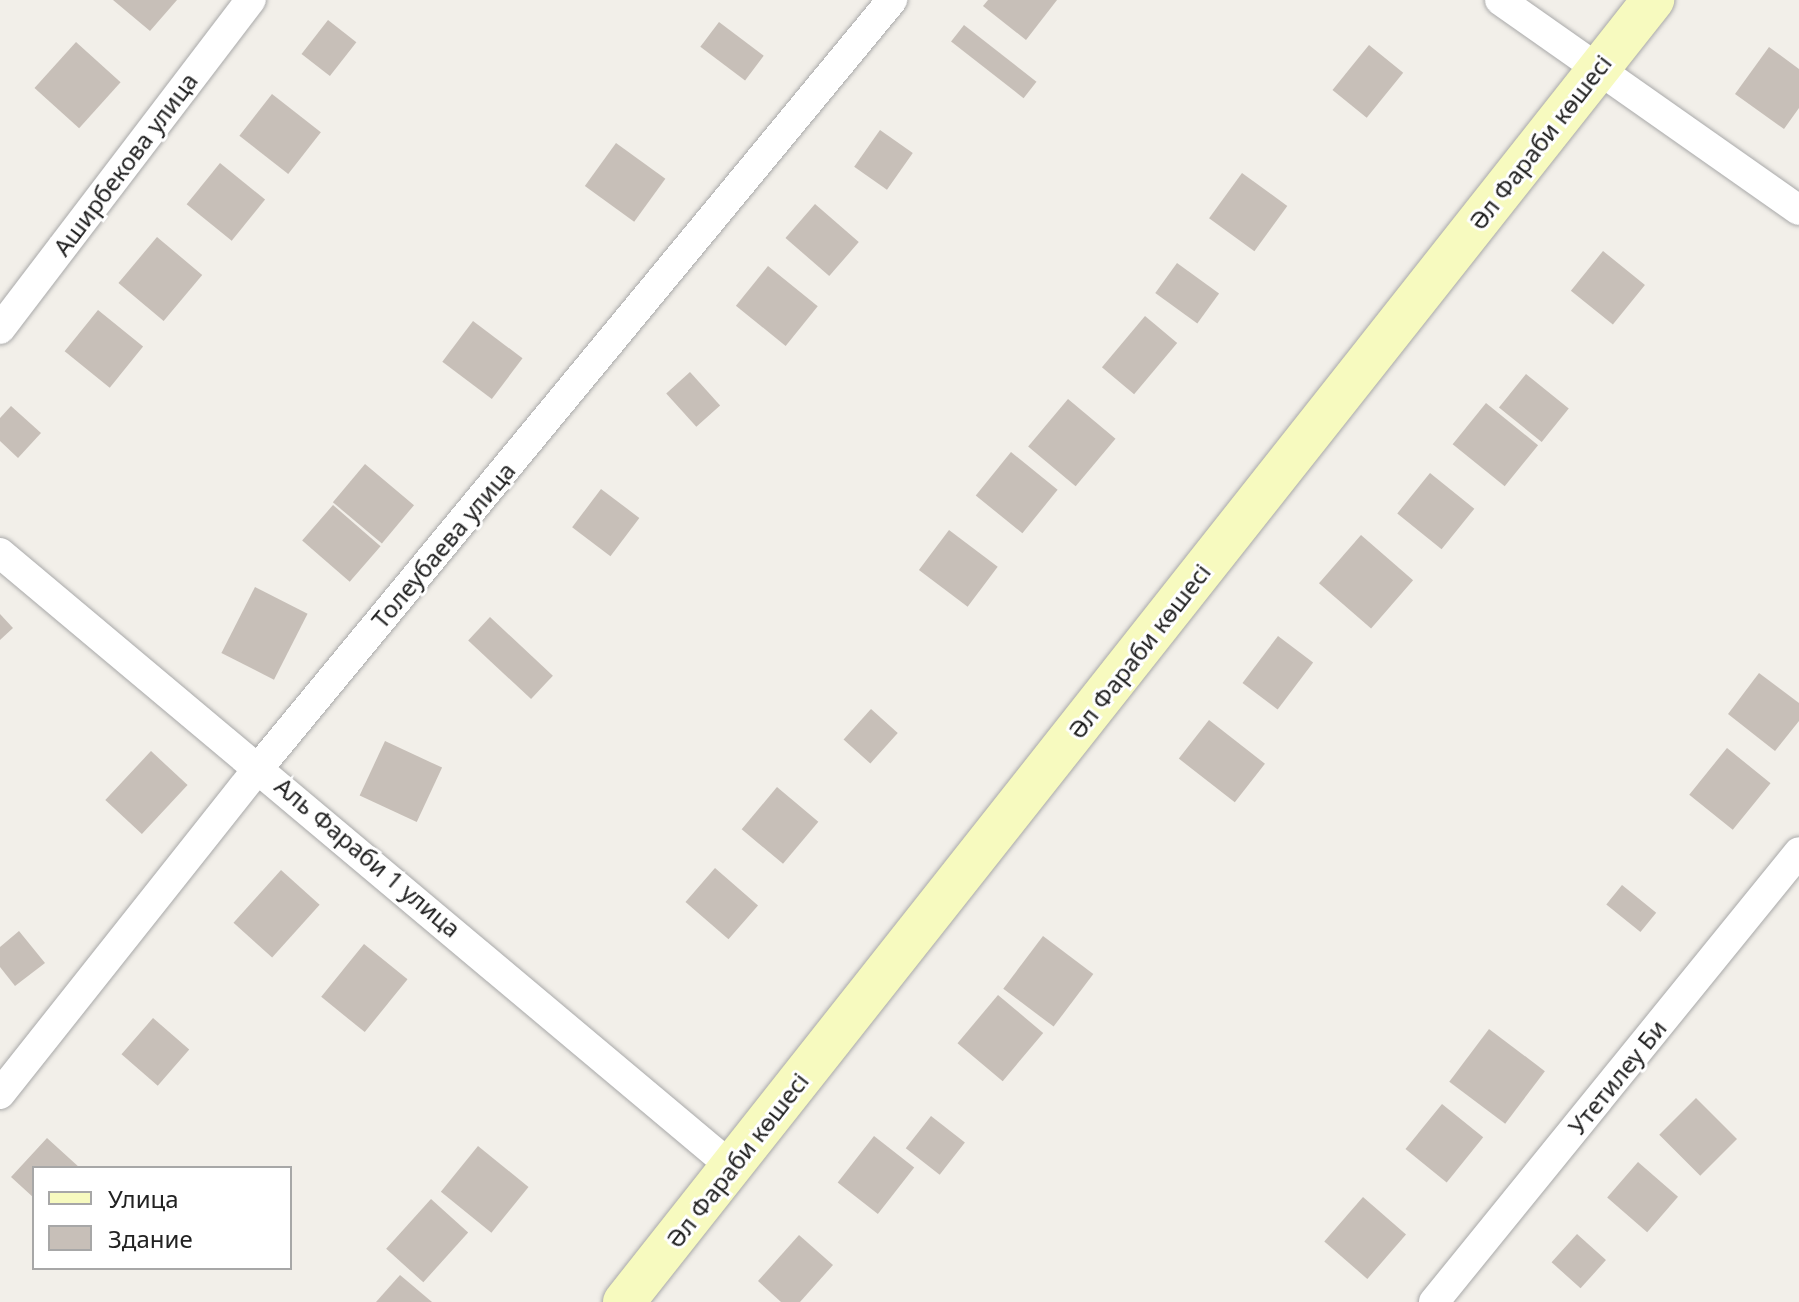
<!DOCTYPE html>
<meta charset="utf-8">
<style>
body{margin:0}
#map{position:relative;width:1799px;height:1302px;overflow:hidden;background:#f2efe9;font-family:"Noto Sans",sans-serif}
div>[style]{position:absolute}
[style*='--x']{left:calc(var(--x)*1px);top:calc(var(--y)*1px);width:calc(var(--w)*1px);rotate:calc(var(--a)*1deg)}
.building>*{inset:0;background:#c7bfb8;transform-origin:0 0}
.roads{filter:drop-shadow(0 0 2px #a9a9a9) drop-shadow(0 0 2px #a9a9a9)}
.street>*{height:30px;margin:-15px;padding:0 15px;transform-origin:15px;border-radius:15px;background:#fff}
.secondary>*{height:42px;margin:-21px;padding:0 21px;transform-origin:21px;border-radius:21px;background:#f7fabf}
span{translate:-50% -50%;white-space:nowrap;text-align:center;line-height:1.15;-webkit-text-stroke:6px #fff;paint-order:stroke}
.street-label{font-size:24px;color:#222}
.legend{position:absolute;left:32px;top:1166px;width:260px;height:104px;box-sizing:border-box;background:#fff;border:2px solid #a7a7a7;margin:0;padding:10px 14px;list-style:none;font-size:24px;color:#222}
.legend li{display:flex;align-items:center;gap:16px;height:40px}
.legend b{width:40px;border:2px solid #a7a7a7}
</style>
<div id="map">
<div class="building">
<div style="clip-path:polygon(113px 0,177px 0,150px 31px)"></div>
<div style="clip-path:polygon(988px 0,1057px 0,1026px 40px,983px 6px)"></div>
<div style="left:328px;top:20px;width:36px;height:43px;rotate:38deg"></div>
<div style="left:719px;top:22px;width:56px;height:31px;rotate:37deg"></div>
<div style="left:964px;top:25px;width:92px;height:21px;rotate:38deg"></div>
<div style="left:76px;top:42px;width:60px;height:62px;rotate:42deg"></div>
<div style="left:1369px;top:45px;width:44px;height:58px;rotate:39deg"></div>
<div style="clip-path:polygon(1769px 47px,1799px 69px,1799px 108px,1784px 129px,1735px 94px)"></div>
<div style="left:272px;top:94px;width:62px;height:53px;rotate:38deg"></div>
<div style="left:880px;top:130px;width:40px;height:45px;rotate:35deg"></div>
<div style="left:616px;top:143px;width:61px;height:53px;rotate:36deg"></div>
<div style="left:220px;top:163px;width:58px;height:53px;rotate:39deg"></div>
<div style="left:1242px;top:173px;width:56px;height:56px;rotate:36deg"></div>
<div style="left:815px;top:204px;width:58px;height:45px;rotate:41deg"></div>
<div style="left:157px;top:237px;width:59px;height:60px;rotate:40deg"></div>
<div style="left:1603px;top:251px;width:54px;height:51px;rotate:39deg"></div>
<div style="left:1177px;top:263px;width:52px;height:37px;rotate:36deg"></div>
<div style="left:768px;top:266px;width:64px;height:51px;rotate:39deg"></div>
<div style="left:98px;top:310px;width:58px;height:53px;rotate:39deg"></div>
<div style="left:1145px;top:316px;width:42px;height:67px;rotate:40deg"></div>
<div style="left:473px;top:321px;width:62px;height:51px;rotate:37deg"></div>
<div style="left:690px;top:372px;width:45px;height:32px;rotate:48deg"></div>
<div style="left:1526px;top:374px;width:55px;height:43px;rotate:39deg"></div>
<div style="left:1068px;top:399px;width:62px;height:62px;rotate:40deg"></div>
<div style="left:1486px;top:403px;width:67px;height:53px;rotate:39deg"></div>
<div style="clip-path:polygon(11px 406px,41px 433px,18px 458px,0 441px,0 418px)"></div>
<div style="left:1011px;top:452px;width:60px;height:56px;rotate:39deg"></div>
<div style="left:365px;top:464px;width:64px;height:50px;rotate:40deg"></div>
<div style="left:1430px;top:473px;width:57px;height:52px;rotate:39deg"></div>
<div style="left:601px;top:489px;width:48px;height:48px;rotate:37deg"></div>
<div style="left:333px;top:505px;width:63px;height:47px;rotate:41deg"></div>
<div style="left:949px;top:530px;width:61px;height:50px;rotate:37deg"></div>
<div style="left:1361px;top:535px;width:69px;height:64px;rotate:41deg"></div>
<div style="left:255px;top:587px;width:59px;height:74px;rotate:27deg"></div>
<div style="clip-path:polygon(0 614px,13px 628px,0 640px)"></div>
<div style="left:490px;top:617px;width:86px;height:32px;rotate:43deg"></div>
<div style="left:1278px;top:636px;width:44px;height:59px;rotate:37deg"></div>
<div style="clip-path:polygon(1759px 673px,1799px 703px,1799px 721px,1775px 751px,1728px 714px)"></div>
<div style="left:871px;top:709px;width:36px;height:41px;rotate:42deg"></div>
<div style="left:1209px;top:720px;width:71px;height:49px;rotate:38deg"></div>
<div style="left:385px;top:741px;width:63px;height:60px;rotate:25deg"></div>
<div style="left:1727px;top:748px;width:56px;height:60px;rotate:39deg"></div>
<div style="left:151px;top:751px;width:50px;height:67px;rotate:43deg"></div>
<div style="left:777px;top:787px;width:54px;height:55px;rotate:40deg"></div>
<div style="left:715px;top:868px;width:57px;height:45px;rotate:41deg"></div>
<div style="left:281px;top:870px;width:52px;height:71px;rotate:42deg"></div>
<div style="left:1622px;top:885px;width:44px;height:25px;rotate:39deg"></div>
<div style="clip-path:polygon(19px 931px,45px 963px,15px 986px,0 967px,0 947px)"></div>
<div style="left:1043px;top:936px;width:63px;height:66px;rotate:37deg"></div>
<div style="left:364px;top:944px;width:56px;height:68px;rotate:39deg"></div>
<div style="left:998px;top:995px;width:59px;height:63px;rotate:40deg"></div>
<div style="left:153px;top:1018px;width:48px;height:48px;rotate:41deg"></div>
<div style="left:1489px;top:1029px;width:70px;height:66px;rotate:37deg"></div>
<div style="left:1696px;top:1098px;width:58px;height:52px;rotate:45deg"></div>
<div style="left:1442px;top:1104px;width:53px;height:58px;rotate:39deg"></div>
<div style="left:931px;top:1116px;width:43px;height:41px;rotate:38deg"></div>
<div style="left:874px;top:1136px;width:51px;height:59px;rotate:38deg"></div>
<div style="clip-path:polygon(47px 1138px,80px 1168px,34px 1168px,34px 1198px,11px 1177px)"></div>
<div style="left:478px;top:1146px;width:65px;height:59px;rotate:39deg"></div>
<div style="left:1638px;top:1162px;width:53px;height:47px;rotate:41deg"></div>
<div style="left:1363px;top:1197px;width:57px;height:59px;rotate:41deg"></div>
<div style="left:431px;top:1199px;width:50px;height:67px;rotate:42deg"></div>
<div style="left:1577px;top:1234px;width:39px;height:38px;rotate:42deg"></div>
<div style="clip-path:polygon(799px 1235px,833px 1265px,800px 1302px,781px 1302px,758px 1281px)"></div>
<div style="clip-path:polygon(400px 1275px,432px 1302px,376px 1302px)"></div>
</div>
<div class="roads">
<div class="street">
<div style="--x:1500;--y:0;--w:365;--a:35.1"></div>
<div style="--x:0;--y:329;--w:414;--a:-52.7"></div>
<div style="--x:0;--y:553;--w:955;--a:39.99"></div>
<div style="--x:0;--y:1094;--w:420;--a:-51.6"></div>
<div style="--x:261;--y:765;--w:992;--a:-50.48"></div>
<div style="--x:1434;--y:1302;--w:579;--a:-50.95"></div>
</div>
<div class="secondary">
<div style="--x:624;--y:1302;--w:1660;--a:-51.68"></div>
</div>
</div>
<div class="street-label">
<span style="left:1540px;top:142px;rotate:-52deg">Әл Фараби көшесі</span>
<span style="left:125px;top:164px;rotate:-53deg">Аширбекова улица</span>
<span style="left:443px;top:545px;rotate:-50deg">Толеубаева улица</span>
<span style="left:1139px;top:651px;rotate:-52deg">Әл Фараби көшесі</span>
<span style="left:368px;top:857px;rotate:40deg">Аль Фараби 1 улица</span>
<span style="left:1617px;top:1077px;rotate:-51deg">Утетилеу Би</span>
<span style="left:737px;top:1160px;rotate:-52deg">Әл Фараби көшесі</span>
</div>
<ul class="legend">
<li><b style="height:10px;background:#f7fabf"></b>Улица</li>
<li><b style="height:22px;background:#c7bfb8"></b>Здание</li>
</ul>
</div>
